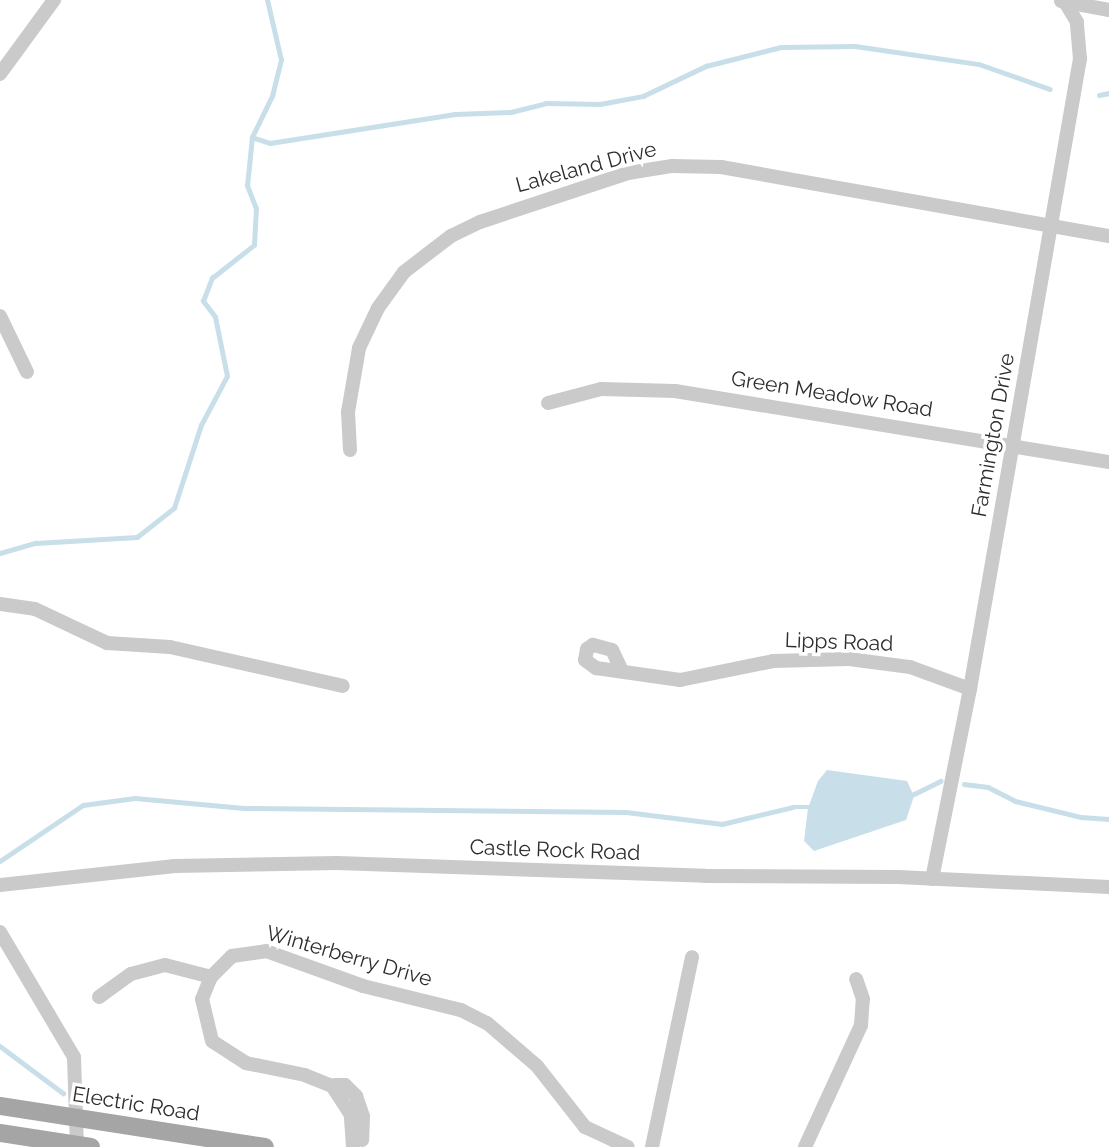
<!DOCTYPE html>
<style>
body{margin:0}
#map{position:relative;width:1109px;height:1147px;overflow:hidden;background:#fff;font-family:Raleway,sans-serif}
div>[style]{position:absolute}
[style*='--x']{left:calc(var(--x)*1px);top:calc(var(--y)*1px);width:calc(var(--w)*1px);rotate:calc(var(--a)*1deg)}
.water>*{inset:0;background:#c8dfe9}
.stream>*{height:4.5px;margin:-2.25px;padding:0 2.25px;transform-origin:2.25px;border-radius:2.25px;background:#c8dfe9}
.minor>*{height:14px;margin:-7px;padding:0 7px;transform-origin:7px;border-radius:7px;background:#cacaca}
.major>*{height:18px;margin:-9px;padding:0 9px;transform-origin:9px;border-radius:9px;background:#a5a5a5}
span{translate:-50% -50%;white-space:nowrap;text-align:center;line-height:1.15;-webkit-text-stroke:7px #fff;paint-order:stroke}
.street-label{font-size:21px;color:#2d2d2d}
</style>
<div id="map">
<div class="water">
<div style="clip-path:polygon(827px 770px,907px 781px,914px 796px,906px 820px,814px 851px,804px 841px,808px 808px,818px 781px)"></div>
</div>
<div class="stream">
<div style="--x:1099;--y:95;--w:10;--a:-11"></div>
<div style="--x:252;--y:137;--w:19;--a:18"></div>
<div style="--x:270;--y:143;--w:187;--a:-8.9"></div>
<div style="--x:455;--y:114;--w:56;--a:-2"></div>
<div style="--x:511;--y:112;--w:36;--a:-14"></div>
<div style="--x:546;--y:103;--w:54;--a:1.1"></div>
<div style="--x:600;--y:104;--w:44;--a:-10.5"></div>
<div style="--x:643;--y:96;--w:70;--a:-25.5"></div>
<div style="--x:706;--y:66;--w:77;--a:-14.2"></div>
<div style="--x:781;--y:47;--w:74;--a:-0.8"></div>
<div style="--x:855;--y:46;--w:125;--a:8.3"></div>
<div style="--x:979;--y:64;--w:75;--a:19.4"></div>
<div style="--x:0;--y:553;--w:37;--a:-16"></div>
<div style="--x:36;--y:543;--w:101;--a:-3.4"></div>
<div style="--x:137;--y:537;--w:47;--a:-38.1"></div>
<div style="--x:174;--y:508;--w:87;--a:-72"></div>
<div style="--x:201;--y:425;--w:55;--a:-62"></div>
<div style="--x:227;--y:376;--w:60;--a:-101.5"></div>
<div style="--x:215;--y:317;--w:20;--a:-127"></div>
<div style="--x:203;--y:301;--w:25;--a:-69"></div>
<div style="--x:212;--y:278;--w:53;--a:-38.2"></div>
<div style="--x:254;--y:245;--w:36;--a:-87"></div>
<div style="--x:256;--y:209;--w:25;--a:-111"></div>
<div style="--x:247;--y:186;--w:49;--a:-84.2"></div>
<div style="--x:252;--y:137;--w:46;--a:-64"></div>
<div style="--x:272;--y:96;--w:37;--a:-76"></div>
<div style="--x:281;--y:60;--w:62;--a:-103.1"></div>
<div style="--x:964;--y:784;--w:24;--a:7"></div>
<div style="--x:988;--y:787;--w:30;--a:27"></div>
<div style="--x:1015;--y:801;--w:68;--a:13.6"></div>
<div style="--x:1081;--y:817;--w:28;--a:4"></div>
<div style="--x:910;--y:796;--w:34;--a:-26"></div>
<div style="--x:0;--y:861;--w:100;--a:-34"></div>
<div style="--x:83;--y:805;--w:52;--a:-7.7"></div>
<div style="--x:135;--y:798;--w:109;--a:5.2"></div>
<div style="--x:244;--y:808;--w:382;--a:0.6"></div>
<div style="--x:626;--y:812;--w:97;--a:7.1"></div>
<div style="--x:722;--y:824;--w:73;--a:-13.5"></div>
<div style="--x:793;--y:807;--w:22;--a:0"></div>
<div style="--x:0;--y:1046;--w:79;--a:36.7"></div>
</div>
<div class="minor">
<div style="--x:1061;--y:1;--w:49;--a:10.6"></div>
<div style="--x:0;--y:74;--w:92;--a:-53.9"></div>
<div style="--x:0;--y:316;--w:62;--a:64.3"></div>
<div style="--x:548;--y:403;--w:55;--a:-14.8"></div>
<div style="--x:601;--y:389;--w:74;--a:1.5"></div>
<div style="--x:675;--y:391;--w:440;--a:9.3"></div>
<div style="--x:350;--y:450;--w:38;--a:-93"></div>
<div style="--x:348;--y:412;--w:65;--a:-80.2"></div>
<div style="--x:359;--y:348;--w:44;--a:-64.6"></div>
<div style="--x:378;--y:308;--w:44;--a:-54.2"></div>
<div style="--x:404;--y:272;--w:59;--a:-37.5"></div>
<div style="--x:451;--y:236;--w:32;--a:-26"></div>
<div style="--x:480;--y:222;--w:156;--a:-18.3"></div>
<div style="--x:628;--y:173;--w:45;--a:-9"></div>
<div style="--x:672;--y:166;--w:49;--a:1.2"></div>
<div style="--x:721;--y:167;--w:394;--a:10.1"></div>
<div style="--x:0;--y:604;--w:35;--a:8"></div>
<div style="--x:35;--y:609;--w:80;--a:25.3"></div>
<div style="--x:107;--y:643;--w:63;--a:3.6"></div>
<div style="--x:170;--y:647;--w:177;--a:12.7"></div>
<div style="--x:621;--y:669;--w:21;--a:-115"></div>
<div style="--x:612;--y:650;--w:20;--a:-165"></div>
<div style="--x:593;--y:645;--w:7;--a:146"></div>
<div style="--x:587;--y:649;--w:11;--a:100"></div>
<div style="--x:585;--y:660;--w:14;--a:36"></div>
<div style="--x:596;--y:668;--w:85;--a:8.1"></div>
<div style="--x:680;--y:680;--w:95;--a:-11.5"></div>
<div style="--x:773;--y:661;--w:76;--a:-1.5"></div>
<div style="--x:849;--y:659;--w:62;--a:7.5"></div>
<div style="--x:910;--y:667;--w:64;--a:20.1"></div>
<div style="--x:932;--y:879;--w:194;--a:-78.7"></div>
<div style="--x:970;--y:689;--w:640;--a:-80.1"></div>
<div style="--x:1080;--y:59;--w:37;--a:-95"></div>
<div style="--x:1077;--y:22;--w:26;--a:-121"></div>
<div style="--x:0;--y:885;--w:176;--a:-6.2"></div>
<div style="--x:175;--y:866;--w:162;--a:-1.1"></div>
<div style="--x:337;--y:863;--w:368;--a:2"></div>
<div style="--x:705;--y:876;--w:193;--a:0.3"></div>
<div style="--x:898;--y:877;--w:211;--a:2.7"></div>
<div style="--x:0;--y:932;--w:145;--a:59.4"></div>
<div style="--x:74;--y:1057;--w:90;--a:88.1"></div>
<div style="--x:99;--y:997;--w:39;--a:-36"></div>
<div style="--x:131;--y:974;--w:35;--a:-15"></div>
<div style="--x:165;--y:965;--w:48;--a:14.6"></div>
<div style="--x:335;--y:1085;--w:10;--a:0"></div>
<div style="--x:345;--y:1085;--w:16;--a:45"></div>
<div style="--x:356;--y:1096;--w:21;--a:71"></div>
<div style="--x:363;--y:1116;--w:24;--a:92"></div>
<div style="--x:353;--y:1147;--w:32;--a:-94"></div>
<div style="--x:351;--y:1115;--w:35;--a:-123"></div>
<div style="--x:332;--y:1086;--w:29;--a:-158"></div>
<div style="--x:305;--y:1075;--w:60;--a:-168.5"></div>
<div style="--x:246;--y:1063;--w:40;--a:-147.1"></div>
<div style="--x:212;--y:1041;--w:43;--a:-103.4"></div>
<div style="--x:202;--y:999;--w:24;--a:-68"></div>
<div style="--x:211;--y:977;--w:30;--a:-45"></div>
<div style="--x:232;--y:956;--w:34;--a:-8"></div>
<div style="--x:266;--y:951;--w:103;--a:19.8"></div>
<div style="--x:363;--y:986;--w:101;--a:13.8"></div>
<div style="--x:461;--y:1010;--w:29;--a:27"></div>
<div style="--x:487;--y:1023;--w:66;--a:40.7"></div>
<div style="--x:537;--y:1066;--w:78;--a:51.8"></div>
<div style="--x:585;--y:1127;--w:47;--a:24.9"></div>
<div style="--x:652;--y:1147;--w:194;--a:-78.1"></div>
<div style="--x:805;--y:1147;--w:134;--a:-65.3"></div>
<div style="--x:861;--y:1025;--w:26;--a:-86"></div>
<div style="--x:863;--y:999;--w:21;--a:-109"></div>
</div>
<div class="major">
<div style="--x:0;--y:1106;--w:268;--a:8.8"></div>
<div style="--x:0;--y:1133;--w:92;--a:8.7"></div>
</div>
<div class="street-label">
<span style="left:586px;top:167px;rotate:-15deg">Lakeland Drive</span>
<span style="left:832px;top:394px;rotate:9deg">Green Meadow Road</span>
<span style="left:993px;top:435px;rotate:-80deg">Farmington Drive</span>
<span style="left:839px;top:642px;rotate:2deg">Lipps Road</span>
<span style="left:555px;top:850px;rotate:2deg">Castle Rock Road</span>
<span style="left:349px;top:956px;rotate:16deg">Winterberry Drive</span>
<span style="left:136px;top:1104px;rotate:9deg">Electric Road</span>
</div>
</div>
